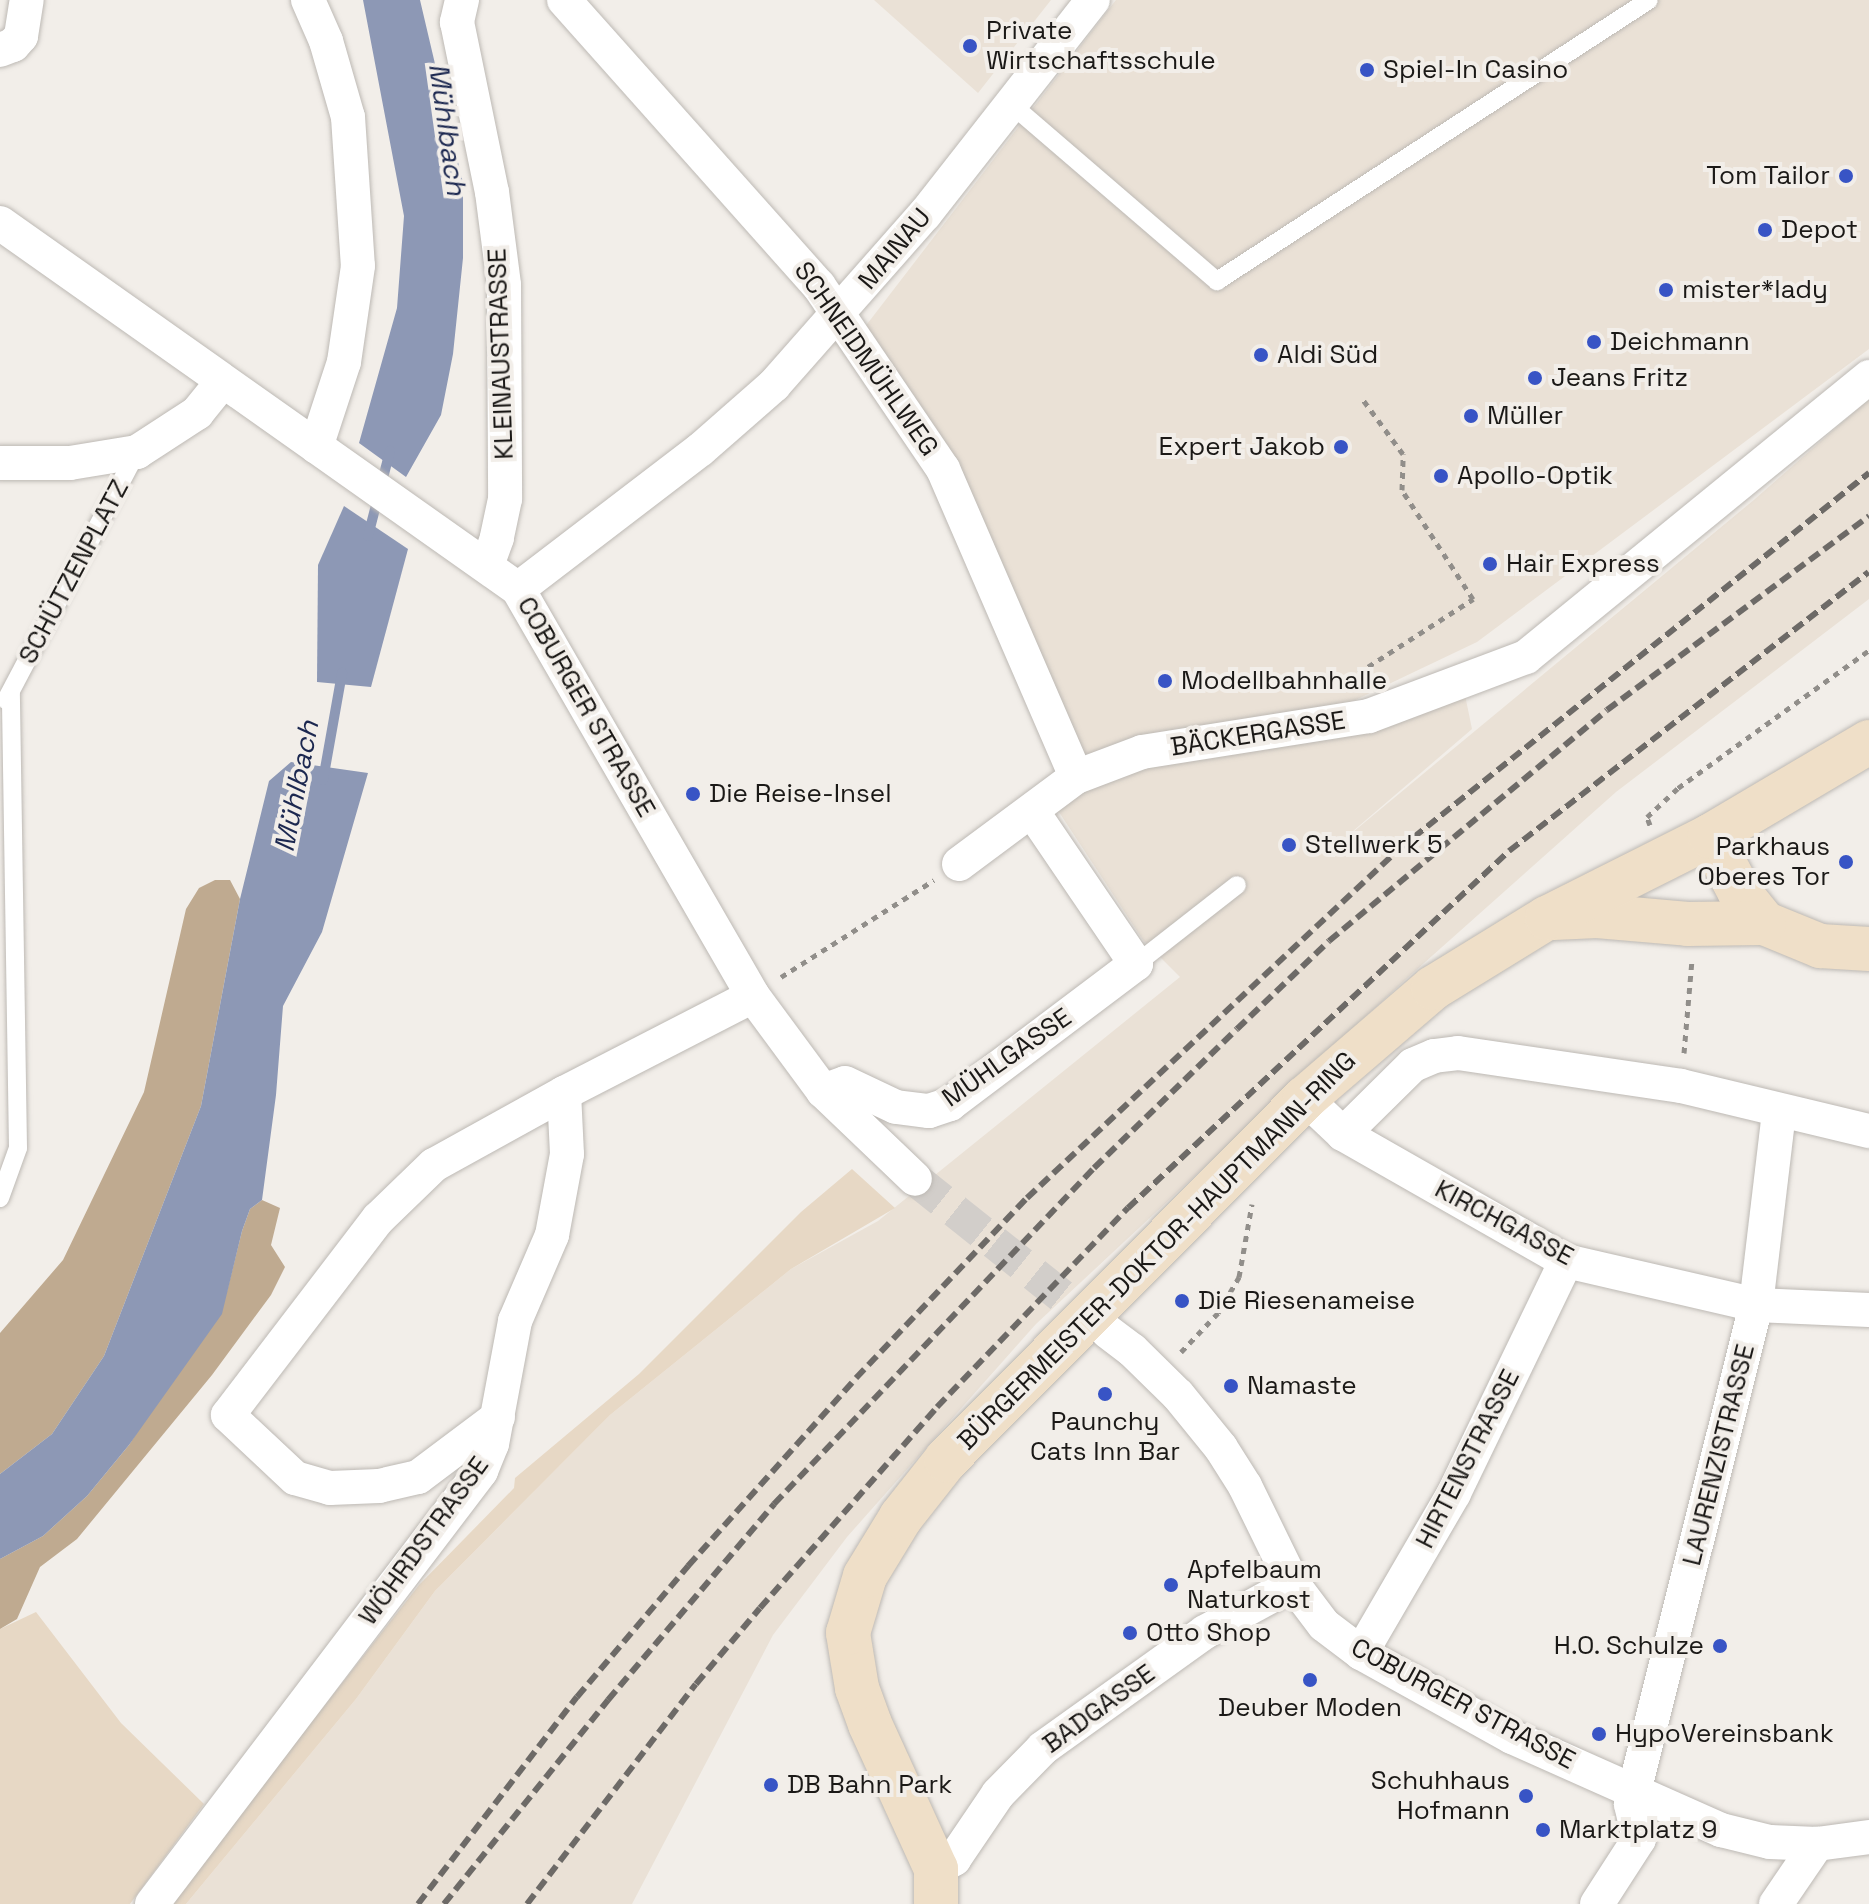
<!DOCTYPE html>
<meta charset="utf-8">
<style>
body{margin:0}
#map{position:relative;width:1869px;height:1904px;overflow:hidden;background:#f2eee9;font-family:"Space Grotesk",sans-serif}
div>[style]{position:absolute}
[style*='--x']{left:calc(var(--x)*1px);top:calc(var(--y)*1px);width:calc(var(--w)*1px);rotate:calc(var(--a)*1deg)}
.built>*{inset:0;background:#eae1d6}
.green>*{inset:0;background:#e7d8c5}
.forest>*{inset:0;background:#bfaa90}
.water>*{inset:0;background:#8d98b5}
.stream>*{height:10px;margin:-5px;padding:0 5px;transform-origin:5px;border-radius:5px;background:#8d98b5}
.street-tunnel>*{height:34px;margin-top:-17px;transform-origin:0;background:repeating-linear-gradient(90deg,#d2ceca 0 34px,transparent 0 51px)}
.path>*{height:5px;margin-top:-2.5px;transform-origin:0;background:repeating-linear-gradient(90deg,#918e8a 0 6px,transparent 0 12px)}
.roads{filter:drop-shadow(0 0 2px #bdb9b4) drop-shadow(0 0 2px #bdb9b4)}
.lane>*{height:18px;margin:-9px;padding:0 9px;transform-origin:9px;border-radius:9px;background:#fff}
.street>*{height:34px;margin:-17px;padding:0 17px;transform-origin:17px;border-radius:17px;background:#fff}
.secondary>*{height:44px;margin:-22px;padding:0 22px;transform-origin:22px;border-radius:22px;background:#efdfc8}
.rail>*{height:6px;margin-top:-3px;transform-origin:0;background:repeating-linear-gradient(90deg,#6d6a67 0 12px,transparent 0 18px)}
.dots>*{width:22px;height:22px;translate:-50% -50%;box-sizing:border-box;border:4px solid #f2eee9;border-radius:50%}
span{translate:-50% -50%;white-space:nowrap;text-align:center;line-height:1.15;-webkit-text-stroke:8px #f2eee9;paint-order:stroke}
.poi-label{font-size:26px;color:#1b1917}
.left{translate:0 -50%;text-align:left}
.right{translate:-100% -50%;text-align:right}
.street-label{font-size:26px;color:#1b1917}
.water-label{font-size:28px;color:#1c2850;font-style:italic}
</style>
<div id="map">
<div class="built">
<div style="clip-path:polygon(874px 0,1051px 0,978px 93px)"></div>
<div style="clip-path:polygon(1116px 0,1869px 0,1869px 349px,1477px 642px,1328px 713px,1128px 743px,1081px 756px,861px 332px)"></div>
<div style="clip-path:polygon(1869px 399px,1869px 599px,1616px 792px,1405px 980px,1036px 1324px,847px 1537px,773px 1635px,632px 1904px,186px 1904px,356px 1699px,435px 1591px,610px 1415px,791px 1269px,878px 1221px,1180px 977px,1143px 940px,1055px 806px,1146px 758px,1465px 695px,1472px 729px,1324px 856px,1755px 499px)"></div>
</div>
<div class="green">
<div style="clip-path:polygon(852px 1169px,895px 1208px,791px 1269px,610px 1415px,435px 1591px,356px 1699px,186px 1904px,169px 1904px,419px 1585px,514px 1488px,515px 1478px,639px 1374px,801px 1212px)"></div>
<div style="clip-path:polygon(36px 1612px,121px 1723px,204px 1804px,130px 1904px,0 1904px,0 1629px)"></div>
</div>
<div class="forest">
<div style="clip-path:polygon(215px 880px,230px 880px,240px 899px,201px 1106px,104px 1356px,52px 1434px,0 1474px,0 1333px,63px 1260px,144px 1092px,186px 909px,199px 888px)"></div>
<div style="clip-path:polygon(262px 1200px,280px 1208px,271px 1245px,285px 1267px,271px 1295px,212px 1375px,77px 1539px,40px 1567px,17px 1619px,0 1629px,0 1559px,43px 1536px,87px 1496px,129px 1445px,227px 1291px,242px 1231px,250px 1209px)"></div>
</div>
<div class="water">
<div style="clip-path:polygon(363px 0,420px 0,463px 183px,463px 258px,453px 354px,441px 415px,406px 477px,359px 443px,397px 308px,404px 216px)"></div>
<div style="clip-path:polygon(344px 506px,408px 549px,371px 687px,317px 682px,318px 565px)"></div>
<div style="clip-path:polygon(291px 762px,368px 773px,322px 932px,283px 1006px,276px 1095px,262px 1200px,250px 1209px,242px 1231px,222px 1314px,129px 1445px,87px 1496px,43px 1536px,0 1559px,0 1474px,52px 1434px,104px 1356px,201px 1106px,240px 899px,269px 781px)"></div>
</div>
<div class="stream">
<div style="--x:368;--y:536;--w:88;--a:-75.5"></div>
<div style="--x:323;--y:780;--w:109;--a:-79.9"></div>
</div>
<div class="street-tunnel">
<div style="--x:915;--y:1179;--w:246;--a:38.6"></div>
</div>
<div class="path">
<div style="--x:1338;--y:686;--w:161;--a:-32.8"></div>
<div style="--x:1473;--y:599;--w:130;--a:-123.1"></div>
<div style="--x:1402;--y:490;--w:36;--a:-88"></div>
<div style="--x:1403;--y:454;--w:71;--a:-126.4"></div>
<div style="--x:1650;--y:825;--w:9;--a:-111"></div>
<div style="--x:1647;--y:817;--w:42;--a:-43.1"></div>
<div style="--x:1678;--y:788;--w:236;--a:-35.8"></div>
<div style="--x:781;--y:977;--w:181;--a:-32.4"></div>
<div style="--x:1684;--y:1053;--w:94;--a:-85.1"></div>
<div style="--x:1181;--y:1352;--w:54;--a:-46.5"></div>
<div style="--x:1218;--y:1313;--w:42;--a:-59.7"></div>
<div style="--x:1239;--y:1277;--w:74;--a:-79.9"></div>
</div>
<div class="roads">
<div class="lane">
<div style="--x:1011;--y:104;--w:272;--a:40.7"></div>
<div style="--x:1217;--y:281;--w:515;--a:-33.04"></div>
<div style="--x:6;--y:700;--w:280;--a:-62.2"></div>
<div style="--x:1136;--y:964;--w:128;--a:-38"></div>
<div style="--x:0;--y:1198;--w:53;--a:-70.2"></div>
<div style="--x:18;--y:1148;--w:455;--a:-90.9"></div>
</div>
<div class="street">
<div style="--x:308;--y:0;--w:45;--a:66.3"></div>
<div style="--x:326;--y:41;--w:79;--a:73.9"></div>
<div style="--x:348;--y:117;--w:149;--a:86.2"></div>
<div style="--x:358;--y:266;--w:97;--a:98.3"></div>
<div style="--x:344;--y:362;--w:89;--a:108.2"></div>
<div style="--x:462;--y:0;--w:23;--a:103"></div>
<div style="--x:457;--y:22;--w:174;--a:78.4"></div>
<div style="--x:492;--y:192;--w:94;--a:82.6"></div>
<div style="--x:504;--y:285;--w:214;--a:89.7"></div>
<div style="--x:505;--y:499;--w:40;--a:102"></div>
<div style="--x:497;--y:538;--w:29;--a:110"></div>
<div style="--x:564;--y:0;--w:383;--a:48.3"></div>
<div style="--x:819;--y:286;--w:221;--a:55.9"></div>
<div style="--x:943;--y:469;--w:335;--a:66.6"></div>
<div style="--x:0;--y:50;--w:14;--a:-21"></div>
<div style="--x:13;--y:45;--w:12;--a:-48"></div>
<div style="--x:21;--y:36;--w:36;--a:-81"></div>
<div style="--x:0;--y:223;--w:634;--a:35.24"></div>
<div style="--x:518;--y:589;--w:470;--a:60"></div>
<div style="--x:753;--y:996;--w:118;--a:53.6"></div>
<div style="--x:823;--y:1091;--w:127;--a:43.7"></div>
<div style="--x:0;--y:463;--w:70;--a:0"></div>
<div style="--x:70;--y:463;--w:68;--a:-9.3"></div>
<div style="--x:137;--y:452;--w:72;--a:-33"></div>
<div style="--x:197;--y:413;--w:40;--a:-51"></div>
<div style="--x:518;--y:589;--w:230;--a:-37.4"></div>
<div style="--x:701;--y:449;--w:97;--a:-41.2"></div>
<div style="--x:774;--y:385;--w:228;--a:-48.6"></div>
<div style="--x:925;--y:214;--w:272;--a:-51.9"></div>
<div style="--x:959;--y:864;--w:146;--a:-36.6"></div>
<div style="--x:1076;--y:777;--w:71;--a:-20.7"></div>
<div style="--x:1142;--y:752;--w:230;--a:-9"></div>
<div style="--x:1369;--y:716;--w:168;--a:-20.6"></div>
<div style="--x:1526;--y:657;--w:443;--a:-39.2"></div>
<div style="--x:823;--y:1091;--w:23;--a:-20"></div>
<div style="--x:845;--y:1083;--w:56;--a:25.2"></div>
<div style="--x:896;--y:1107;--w:33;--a:7"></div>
<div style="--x:929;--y:1111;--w:22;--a:-18"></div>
<div style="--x:950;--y:1104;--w:233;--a:-37"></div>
<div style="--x:1136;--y:964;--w:185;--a:-124.2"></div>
<div style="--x:1305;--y:1098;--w:52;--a:43.5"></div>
<div style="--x:1343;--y:1134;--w:257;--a:29.7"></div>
<div style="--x:1566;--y:1261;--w:195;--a:13"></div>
<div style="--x:1756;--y:1305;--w:113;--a:2.5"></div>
<div style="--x:1343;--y:1134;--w:98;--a:-44.6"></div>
<div style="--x:1413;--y:1065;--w:23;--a:-23"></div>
<div style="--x:1434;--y:1056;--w:24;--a:-7"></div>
<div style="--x:1458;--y:1053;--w:225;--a:8.4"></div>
<div style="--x:1681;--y:1086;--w:193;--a:13.5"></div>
<div style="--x:1108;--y:1332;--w:30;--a:37"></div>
<div style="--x:1132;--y:1350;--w:64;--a:44.4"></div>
<div style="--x:1178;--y:1395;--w:68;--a:50.9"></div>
<div style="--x:1221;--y:1448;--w:45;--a:57.7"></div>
<div style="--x:1245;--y:1486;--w:109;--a:63.9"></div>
<div style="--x:1293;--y:1584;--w:51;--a:52.9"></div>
<div style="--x:1324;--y:1625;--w:46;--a:37.1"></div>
<div style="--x:1361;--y:1653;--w:173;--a:29.1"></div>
<div style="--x:1512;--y:1737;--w:229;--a:24"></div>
<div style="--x:1721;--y:1830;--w:50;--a:13.8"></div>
<div style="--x:1770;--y:1842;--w:47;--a:2.4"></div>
<div style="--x:1817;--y:1844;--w:52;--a:-7.7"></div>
<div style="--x:498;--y:1417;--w:100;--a:143.1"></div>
<div style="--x:418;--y:1477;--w:40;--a:167"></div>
<div style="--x:379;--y:1486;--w:49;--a:177.7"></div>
<div style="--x:330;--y:1488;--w:36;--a:-164"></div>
<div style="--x:295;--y:1478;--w:92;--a:-136.8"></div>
<div style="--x:228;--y:1415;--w:247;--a:-52.6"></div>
<div style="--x:378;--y:1219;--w:78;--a:-44"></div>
<div style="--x:434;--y:1165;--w:149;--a:-29"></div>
<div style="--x:1361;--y:1653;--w:185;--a:-59.8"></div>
<div style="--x:1454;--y:1493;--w:258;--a:-64.2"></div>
<div style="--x:936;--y:1869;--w:21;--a:-29"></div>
<div style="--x:954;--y:1859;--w:78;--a:-55.9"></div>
<div style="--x:998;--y:1794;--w:64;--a:-45.6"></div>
<div style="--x:1043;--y:1748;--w:199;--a:-35.6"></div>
<div style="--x:1205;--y:1632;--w:100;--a:-28.6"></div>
<div style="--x:152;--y:1904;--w:544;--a:-52.77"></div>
<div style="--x:481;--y:1471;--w:29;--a:-68"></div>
<div style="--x:492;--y:1444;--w:125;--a:-79.4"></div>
<div style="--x:515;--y:1321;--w:94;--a:-66.7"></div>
<div style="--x:552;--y:1235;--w:82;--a:-79.5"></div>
<div style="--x:567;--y:1154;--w:61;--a:-92.8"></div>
<div style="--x:564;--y:1093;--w:212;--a:-27.2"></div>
<div style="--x:1597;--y:1904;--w:77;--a:-57.1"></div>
<div style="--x:1639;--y:1839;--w:36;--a:-103"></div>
<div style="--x:1631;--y:1804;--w:514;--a:-75.94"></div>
<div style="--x:1756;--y:1305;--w:194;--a:-83.2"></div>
<div style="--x:1776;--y:1904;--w:73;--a:-55.7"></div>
</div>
<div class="secondary">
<div style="--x:1710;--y:836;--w:64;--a:62.2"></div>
<div style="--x:1740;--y:893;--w:38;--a:51"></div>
<div style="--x:1764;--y:923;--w:61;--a:22.3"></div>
<div style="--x:1820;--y:946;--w:49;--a:3.5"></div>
<div style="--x:1553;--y:918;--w:44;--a:-2.6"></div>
<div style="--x:1597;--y:916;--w:91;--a:5"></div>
<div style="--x:1688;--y:924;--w:76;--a:-0.8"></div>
<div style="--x:936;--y:1904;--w:35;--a:-90"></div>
<div style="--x:936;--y:1869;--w:159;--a:-114.5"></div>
<div style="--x:870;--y:1724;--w:38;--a:-110"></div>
<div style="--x:857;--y:1688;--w:56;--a:-99.3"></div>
<div style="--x:848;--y:1633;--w:59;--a:-73.4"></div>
<div style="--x:865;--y:1576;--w:69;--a:-58.6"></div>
<div style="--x:901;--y:1517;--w:73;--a:-51.7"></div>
<div style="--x:946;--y:1460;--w:510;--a:-45.24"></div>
<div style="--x:1305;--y:1098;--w:169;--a:-40.7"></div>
<div style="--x:1433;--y:988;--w:134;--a:-31.6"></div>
<div style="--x:1547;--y:918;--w:182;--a:-26.7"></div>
<div style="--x:1710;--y:836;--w:185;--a:-30.6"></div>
</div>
</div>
<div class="rail">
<div style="--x:418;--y:1904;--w:261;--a:-52.5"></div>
<div style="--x:577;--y:1697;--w:172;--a:-49.7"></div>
<div style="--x:688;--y:1566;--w:252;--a:-48.2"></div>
<div style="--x:856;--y:1378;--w:248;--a:-46.5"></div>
<div style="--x:1027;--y:1198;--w:510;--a:-43.17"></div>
<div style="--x:1399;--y:849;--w:602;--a:-38.66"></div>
<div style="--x:444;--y:1904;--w:262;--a:-51.2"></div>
<div style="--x:608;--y:1700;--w:257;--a:-49.7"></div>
<div style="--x:774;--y:1504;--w:464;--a:-46.4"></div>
<div style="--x:1094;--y:1168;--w:199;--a:-44.2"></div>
<div style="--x:1237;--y:1029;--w:127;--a:-43.7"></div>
<div style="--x:1329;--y:941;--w:361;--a:-39.7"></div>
<div style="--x:1607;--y:710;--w:326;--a:-36.5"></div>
<div style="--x:527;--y:1904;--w:277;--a:-52.5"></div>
<div style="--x:696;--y:1684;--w:99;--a:-49.9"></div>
<div style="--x:760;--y:1608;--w:268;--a:-48.6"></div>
<div style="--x:937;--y:1407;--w:276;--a:-46.2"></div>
<div style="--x:1128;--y:1208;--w:522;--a:-43.14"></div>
<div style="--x:1509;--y:851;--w:455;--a:-37.8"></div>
</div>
<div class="dots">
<div style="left:970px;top:46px;background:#3854c5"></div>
<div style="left:1367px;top:70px;background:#3854c5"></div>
<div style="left:1846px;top:176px;background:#3854c5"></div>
<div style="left:1765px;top:230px;background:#3854c5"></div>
<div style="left:1666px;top:290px;background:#3854c5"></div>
<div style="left:1594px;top:342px;background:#3854c5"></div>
<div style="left:1261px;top:355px;background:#3854c5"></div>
<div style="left:1535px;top:378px;background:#3854c5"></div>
<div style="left:1471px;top:416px;background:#3854c5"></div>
<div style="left:1341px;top:447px;background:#3854c5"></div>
<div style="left:1441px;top:476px;background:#3854c5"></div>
<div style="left:1490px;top:564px;background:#3854c5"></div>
<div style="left:1165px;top:681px;background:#3854c5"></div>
<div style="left:693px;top:794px;background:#3854c5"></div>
<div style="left:1289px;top:845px;background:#3854c5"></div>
<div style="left:1846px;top:862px;background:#3854c5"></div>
<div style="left:1182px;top:1301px;background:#3854c5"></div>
<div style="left:1231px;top:1386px;background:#3854c5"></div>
<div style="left:1105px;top:1394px;background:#3854c5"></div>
<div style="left:1171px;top:1585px;background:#3854c5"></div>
<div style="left:1130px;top:1633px;background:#3854c5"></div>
<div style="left:1720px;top:1646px;background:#3854c5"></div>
<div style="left:1310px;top:1680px;background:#3854c5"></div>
<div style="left:1599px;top:1734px;background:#3854c5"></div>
<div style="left:771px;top:1785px;background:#3854c5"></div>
<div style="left:1526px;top:1796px;background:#3854c5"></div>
<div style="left:1543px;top:1830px;background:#3854c5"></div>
</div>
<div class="poi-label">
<span class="left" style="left:986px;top:46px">Private<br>Wirtschaftsschule</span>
<span class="left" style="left:1383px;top:70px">Spiel-In Casino</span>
<span class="right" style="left:1830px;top:176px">Tom Tailor</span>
<span class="left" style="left:1781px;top:230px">Depot</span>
<span class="left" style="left:1682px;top:290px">mister*lady</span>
<span class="left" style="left:1610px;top:342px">Deichmann</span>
<span class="left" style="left:1277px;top:355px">Aldi Süd</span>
<span class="left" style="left:1551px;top:378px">Jeans Fritz</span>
<span class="left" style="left:1487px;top:416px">Müller</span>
<span class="right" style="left:1325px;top:447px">Expert Jakob</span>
<span class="left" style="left:1457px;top:476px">Apollo-Optik</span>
<span class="left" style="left:1506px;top:564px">Hair Express</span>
<span class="left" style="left:1181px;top:681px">Modellbahnhalle</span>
<span class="left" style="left:709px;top:794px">Die Reise-Insel</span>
<span class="left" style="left:1305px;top:845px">Stellwerk 5</span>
<span class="right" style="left:1830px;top:862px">Parkhaus<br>Oberes Tor</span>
<span class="left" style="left:1198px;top:1301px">Die Riesenameise</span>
<span class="left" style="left:1247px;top:1386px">Namaste</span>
<span style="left:1105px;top:1437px">Paunchy<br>Cats Inn Bar</span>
<span class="left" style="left:1187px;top:1585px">Apfelbaum<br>Naturkost</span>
<span class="left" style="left:1146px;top:1633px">Otto Shop</span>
<span class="right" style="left:1704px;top:1646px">H.O. Schulze</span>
<span style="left:1310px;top:1708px">Deuber Moden</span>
<span class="left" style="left:1615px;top:1734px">HypoVereinsbank</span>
<span class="right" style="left:1510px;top:1796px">Schuhhaus<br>Hofmann</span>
<span class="left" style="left:787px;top:1785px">DB Bahn Park</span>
<span class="left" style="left:1559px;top:1830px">Marktplatz 9</span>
</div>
<div class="street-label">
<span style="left:895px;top:249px;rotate:-50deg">MAINAU</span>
<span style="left:501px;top:354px;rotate:-92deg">KLEINAUSTRASSE</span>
<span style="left:866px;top:359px;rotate:55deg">SCHNEIDMÜHLWEG</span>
<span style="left:74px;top:572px;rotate:-62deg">SCHÜTZENPLATZ</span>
<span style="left:586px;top:707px;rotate:60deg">COBURGER STRASSE</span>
<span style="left:1258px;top:734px;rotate:-9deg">BÄCKERGASSE</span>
<span style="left:1007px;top:1058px;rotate:-35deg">MÜHLGASSE</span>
<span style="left:1504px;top:1223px;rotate:28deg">KIRCHGASSE</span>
<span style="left:1157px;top:1251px;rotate:-45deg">BÜRGERMEISTER-DOKTOR-HAUPTMANN-RING</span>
<span style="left:1719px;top:1455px;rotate:-76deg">LAURENZISTRASSE</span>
<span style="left:1468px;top:1459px;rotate:-63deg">HIRTENSTRASSE</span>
<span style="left:424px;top:1541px;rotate:-54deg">WÖHRDSTRASSE</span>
<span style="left:1463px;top:1704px;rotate:28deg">COBURGER STRASSE</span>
<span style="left:1099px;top:1709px;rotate:-36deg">BADGASSE</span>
</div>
<div class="water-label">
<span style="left:448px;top:129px;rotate:82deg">Mühlbach</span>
<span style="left:296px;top:786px;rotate:-79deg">Mühlbach</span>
</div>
</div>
